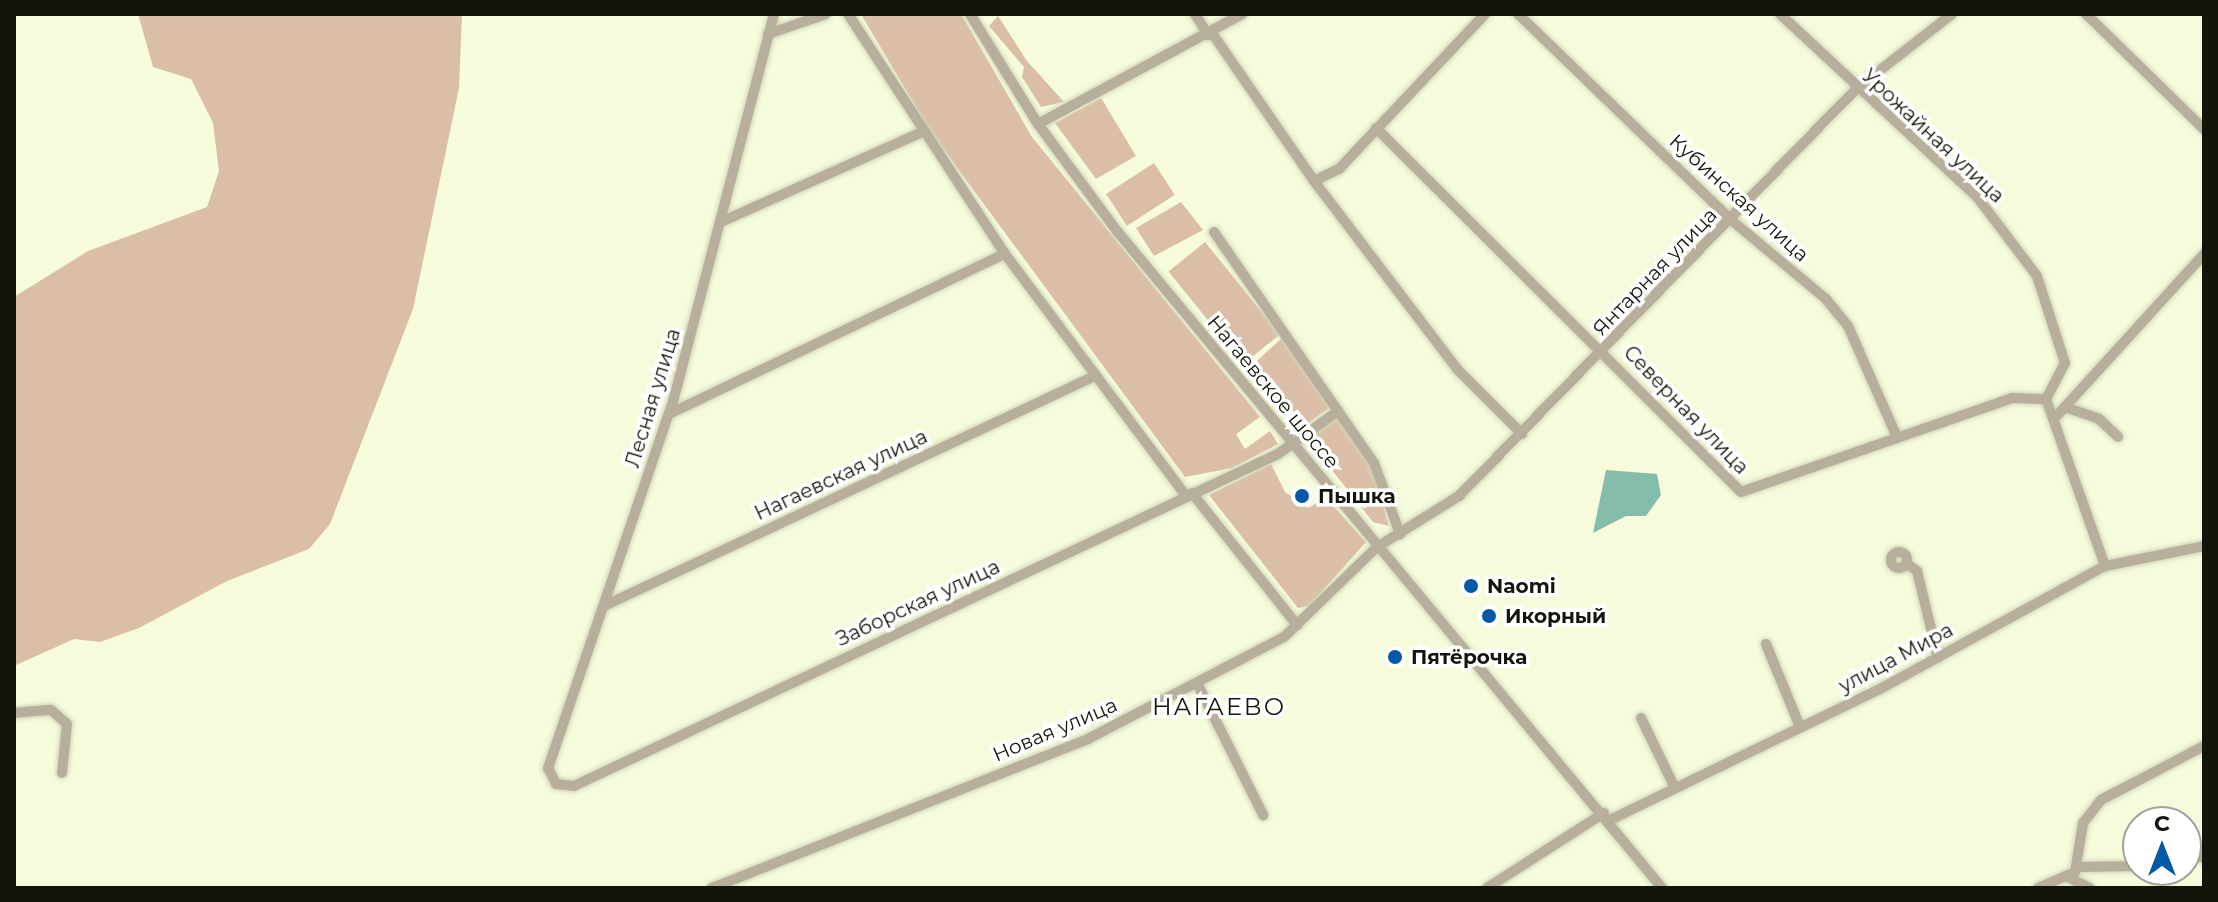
<!DOCTYPE html>
<meta charset="utf-8">
<style>
body{margin:0}
#map{position:relative;width:2218px;height:902px;overflow:hidden;background:#f5fbdb;font-family:Montserrat,sans-serif}
div>[style]{position:absolute}
[style*='--x']{left:calc(var(--x)*1px);top:calc(var(--y)*1px);width:calc(var(--w)*1px);rotate:calc(var(--a)*1deg)}
.green>*{inset:0;background:#dbbea7;transform-origin:0 0}
.water>*{inset:0;background:#86bdaa}
.roads{filter:drop-shadow(0 0 2px #d1d6ba) drop-shadow(0 0 2px #d1d6ba)}
.minor>*{height:10px;margin:-5px;padding:0 5px;transform-origin:5px;border-radius:5px;background:#b7af9c}
.minor>.ring{margin:-5px;padding:0;box-sizing:content-box;background:none;border:10px solid #b7af9c;border-radius:50%}
.dots>*{width:22px;height:22px;translate:-50% -50%;box-sizing:border-box;border:4px solid #fff;border-radius:50%}
span{translate:-50% -50%;white-space:nowrap;text-align:center;line-height:1.15;-webkit-text-stroke:7px #fff;paint-order:stroke}
.street-label{font-size:20px;color:#14150a}
.poi-label{font-size:20px;color:#14150a;font-weight:700}
.left{translate:0 -50%;text-align:left}
.quarter-label{font-size:24px;color:#14150a;letter-spacing:2px}
.frame{position:absolute;inset:0;border:16px solid #14150a;pointer-events:none}
.north{position:absolute;left:2122px;top:806px;width:80px;height:80px;box-sizing:border-box;background:#fff;border:2px solid #a1a19d;border-radius:50%;rotate:0deg;font-size:22px;font-weight:700;line-height:32px;text-align:center;color:#14150a}
.north::after{content:'';display:block;margin:auto;width:28px;height:36px;background:#0259a7;clip-path:polygon(50% 0,100% 100%,50% 72%,0 100%)}
</style>
<div id="map">
<div class="green">
<div style="clip-path:polygon(138px 14px,462px 14px,459px 88px,413px 309px,330px 524px,309px 549px,227px 581px,139px 628px,100px 642px,74px 639px,14px 666px,14px 297px,88px 251px,207px 207px,219px 171px,213px 123px,191px 79px,153px 67px)"></div>
<div style="clip-path:polygon(861px 14px,961px 14px,1032px 137px,1260px 417px,1236px 434px,1245px 449px,1270px 431px,1278px 444px,1232px 468px,1185px 477px,930px 131px)"></div>
<div style="clip-path:polygon(998px 16px,1027px 61px,1064px 102px,1041px 107px,1022px 77px,1024px 67px,989px 26px)"></div>
<div style="clip-path:polygon(1101px 98px,1136px 156px,1096px 179px,1055px 123px)"></div>
<div style="left:1154px;top:163px;width:38px;height:57px;rotate:57deg"></div>
<div style="clip-path:polygon(1181px 202px,1203px 230px,1154px 256px,1136px 228px)"></div>
<div style="left:1205px;top:242px;width:119px;height:47px;rotate:51deg"></div>
<div style="clip-path:polygon(1283px 337px,1330px 407px,1303px 427px,1248px 369px)"></div>
<div style="clip-path:polygon(1337px 416px,1372px 466px,1389px 526px,1373px 522px,1305px 436px)"></div>
<div style="clip-path:polygon(1271px 464px,1285px 492px,1308px 508px,1326px 498px,1366px 542px,1309px 606px,1298px 608px,1209px 495px)"></div>
</div>
<div class="water">
<div style="clip-path:polygon(1606px 470px,1657px 474px,1661px 495px,1646px 516px,1626px 516px,1593px 533px)"></div>
</div>
<div class="roads">
<div class="minor">
<div style="--x:774;--y:14;--w:400;--a:104.6"></div>
<div style="--x:673;--y:401;--w:388;--a:108.8"></div>
<div style="--x:548;--y:768;--w:18;--a:63"></div>
<div style="--x:556;--y:784;--w:18;--a:6"></div>
<div style="--x:574;--y:786;--w:778;--a:-25.25"></div>
<div style="--x:1278;--y:454;--w:74;--a:-35.6"></div>
<div style="--x:848;--y:14;--w:287;--a:56.8"></div>
<div style="--x:1005;--y:254;--w:302;--a:53.2"></div>
<div style="--x:970;--y:14;--w:129;--a:58.3"></div>
<div style="--x:1038;--y:124;--w:133;--a:53.6"></div>
<div style="--x:1117;--y:231;--w:854;--a:50.32"></div>
<div style="--x:1195;--y:14;--w:25;--a:58"></div>
<div style="--x:1518;--y:14;--w:295;--a:44"></div>
<div style="--x:1730;--y:219;--w:125;--a:39.8"></div>
<div style="--x:1826;--y:299;--w:35;--a:51"></div>
<div style="--x:1848;--y:326;--w:121;--a:66.2"></div>
<div style="--x:1780;--y:14;--w:270;--a:42.9"></div>
<div style="--x:1978;--y:198;--w:98;--a:52.9"></div>
<div style="--x:2037;--y:276;--w:91;--a:72.2"></div>
<div style="--x:2065;--y:363;--w:41;--a:117.8"></div>
<div style="--x:2046;--y:399;--w:177;--a:70.5"></div>
<div style="--x:2086;--y:14;--w:165;--a:44.3"></div>
<div style="--x:1212;--y:33;--w:180;--a:55.4"></div>
<div style="--x:1314;--y:181;--w:28;--a:-26"></div>
<div style="--x:1339;--y:169;--w:213;--a:-46.7"></div>
<div style="--x:768;--y:34;--w:61;--a:-19"></div>
<div style="--x:1038;--y:124;--w:232;--a:-28.3"></div>
<div style="--x:1376;--y:128;--w:515;--a:44.92"></div>
<div style="--x:1741;--y:492;--w:288;--a:-19.1"></div>
<div style="--x:2013;--y:398;--w:33;--a:2"></div>
<div style="--x:1314;--y:181;--w:236;--a:52.7"></div>
<div style="--x:1457;--y:369;--w:92;--a:45"></div>
<div style="--x:721;--y:222;--w:220;--a:-24.1"></div>
<div style="--x:1214;--y:232;--w:281;--a:55.3"></div>
<div style="--x:1374;--y:463;--w:76;--a:69.9"></div>
<div style="--x:2065;--y:407;--w:36;--a:19"></div>
<div style="--x:2099;--y:419;--w:26;--a:43"></div>
<div style="--x:669;--y:414;--w:372;--a:-25.5"></div>
<div style="--x:2054;--y:419;--w:223;--a:-47.7"></div>
<div style="--x:1192;--y:493;--w:169;--a:51.5"></div>
<div class="ring" style="left:1891px;top:552px;width:6px;height:6px"></div>
<div style="--x:1906;--y:563;--w:14;--a:36"></div>
<div style="--x:1917;--y:571;--w:89;--a:76.3"></div>
<div style="--x:604;--y:606;--w:542;--a:-25.1"></div>
<div style="--x:1766;--y:644;--w:90;--a:67.7"></div>
<div style="--x:1197;--y:683;--w:148;--a:63.4"></div>
<div style="--x:14;--y:713;--w:37;--a:-5"></div>
<div style="--x:51;--y:710;--w:21;--a:41"></div>
<div style="--x:67;--y:724;--w:49;--a:95.8"></div>
<div style="--x:1641;--y:718;--w:73;--a:64.1"></div>
<div style="--x:1610;--y:820;--w:300;--a:-25.9"></div>
<div style="--x:1880;--y:689;--w:256;--a:-28.7"></div>
<div style="--x:2105;--y:566;--w:101;--a:-11.4"></div>
<div style="--x:2186;--y:858;--w:18;--a:-3"></div>
<div style="--x:2077;--y:867;--w:61;--a:-0.9"></div>
<div style="--x:2070;--y:878;--w:22;--a:27"></div>
<div style="--x:712;--y:888;--w:404;--a:-21.6"></div>
<div style="--x:1088;--y:739;--w:221;--a:-27.5"></div>
<div style="--x:1284;--y:637;--w:129;--a:-44.1"></div>
<div style="--x:1377;--y:547;--w:97;--a:-31.9"></div>
<div style="--x:1459;--y:496;--w:569;--a:-45.71"></div>
<div style="--x:1856;--y:89;--w:122;--a:-38"></div>
<div style="--x:1487;--y:888;--w:139;--a:-32.7"></div>
<div style="--x:2038;--y:888;--w:40;--a:-23.4"></div>
<div style="--x:2075;--y:872;--w:50;--a:-80.7"></div>
<div style="--x:2083;--y:823;--w:29;--a:-52"></div>
<div style="--x:2101;--y:800;--w:116;--a:-27.7"></div>
</div>
</div>
<div class="dots">
<div style="left:1302px;top:496px;background:#0259a7"></div>
<div style="left:1471px;top:586px;background:#0259a7"></div>
<div style="left:1489px;top:616px;background:#0259a7"></div>
<div style="left:1395px;top:657px;background:#0259a7"></div>
</div>
<div class="street-label">
<span style="left:1933px;top:136px;rotate:43deg">Урожайная улица</span>
<span style="left:1739px;top:198px;rotate:42deg">Кубинская улица</span>
<span style="left:1655px;top:272px;rotate:-46deg">Янтарная улица</span>
<span style="left:1273px;top:392px;rotate:50deg">Нагаевское шоссе</span>
<span style="left:653px;top:398px;rotate:-73deg">Лесная улица</span>
<span style="left:1686px;top:410px;rotate:46deg">Северная улица</span>
<span style="left:841px;top:475px;rotate:-25deg">Нагаевская улица</span>
<span style="left:918px;top:603px;rotate:-25deg">Заборская улица</span>
<span style="left:1896px;top:658px;rotate:-28deg">улица Мира</span>
<span style="left:1055px;top:730px;rotate:-23deg">Новая улица</span>
</div>
<div class="poi-label">
<span class="left" style="left:1318px;top:496px">Пышка</span>
<span class="left" style="left:1487px;top:586px">Naomi</span>
<span class="left" style="left:1505px;top:616px">Икорный</span>
<span class="left" style="left:1411px;top:657px">Пятёрочка</span>
</div>
<div class="quarter-label">
<span style="left:1219px;top:707px">НАГАЕВО</span>
</div>
<div class="frame"></div>
<div class="north">С</div>
</div>
